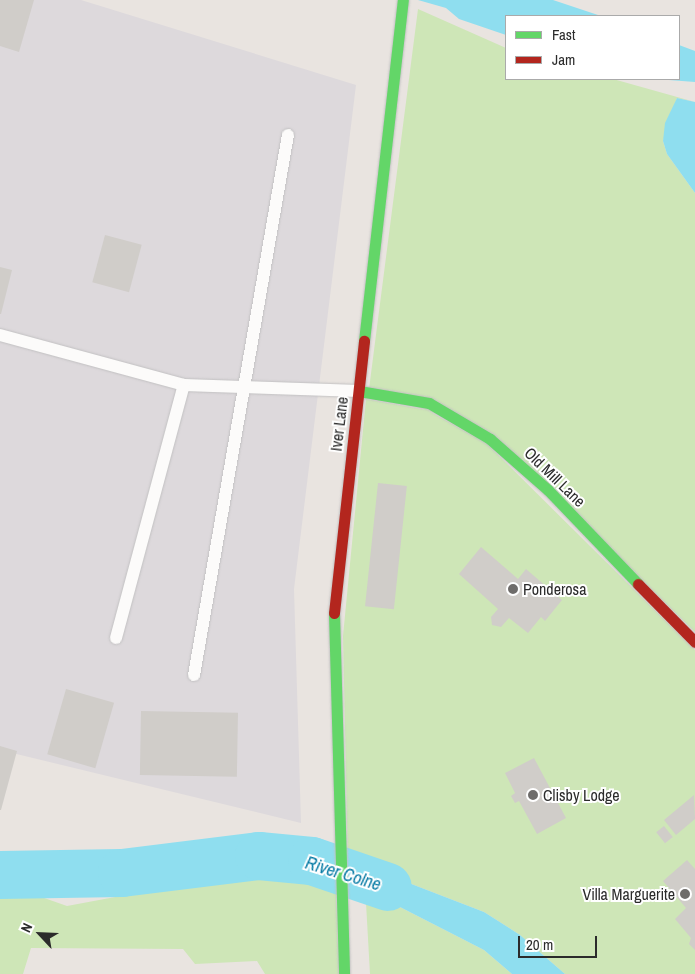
<!DOCTYPE html>
<style>
body{margin:0}
#map{position:relative;width:695px;height:974px;overflow:hidden;background:#e9e4e0;font-family:"Archivo Narrow",sans-serif}
div>[style]{position:absolute}
[style*='--x']{left:calc(var(--x)*1px);top:calc(var(--y)*1px);width:calc(var(--w)*1px);rotate:calc(var(--a)*1deg)}
.industrial>*{inset:0;background:#ddd9dc}
.green>*{inset:0;background:#cee6b7}
.water>*{inset:0;background:#8fdeef}
.river>*{height:48px;margin:-24px;padding:0 24px;transform-origin:24px;border-radius:24px;background:#8fdeef}
.building>*{inset:0;background:#d0cdc9;transform-origin:0 0}
.roads{filter:drop-shadow(0 0 1px #c2c1c2) drop-shadow(0 0 1px #c2c1c2)}
.lane>*{height:12px;margin:-6px;padding:0 6px;transform-origin:6px;border-radius:6px;background:#fcfbfa}
.fast>*{height:11px;margin:-5.5px;padding:0 5.5px;transform-origin:5.5px;border-radius:5.5px;background:#63d668}
.jam>*{height:11px;margin:-5.5px;padding:0 5.5px;transform-origin:5.5px;border-radius:5.5px;background:#b3261e}
.dots>*{width:14px;height:14px;translate:-50% -50%;box-sizing:border-box;border:2px solid #fff;border-radius:50%}
span{translate:-50% -50%;white-space:nowrap;text-align:center;line-height:1.15;-webkit-text-stroke:4px #fff;paint-order:stroke}
.street-label{font-size:16px;color:#2b2b2b}
.poi-label{font-size:16px;color:#2b2b2b}
.left{translate:0 -50%;text-align:left}
.right{translate:-100% -50%;text-align:right}
.water-label{font-size:18px;color:#057aa4;font-style:italic}
.legend{position:absolute;left:505px;top:15px;width:175px;height:65px;box-sizing:border-box;background:#fff;border:1px solid #aaa;margin:0;padding:6px 9px;list-style:none;font-size:15px;color:#2b2b2b}
.legend li{display:flex;align-items:center;gap:10px;height:25px}
.legend b{width:25px;border:1px solid #aaa}
.north{position:absolute;left:15px;top:909px;width:50px;height:50px;-webkit-text-stroke:4px #fff;paint-order:stroke;rotate:295deg;font-size:14px;font-weight:700;line-height:20px;text-align:center;color:#2b2b2b}
.north::after{content:'';display:block;margin:auto;width:18px;height:22px;background:#2b2b2b;clip-path:polygon(50% 0,100% 100%,50% 72%,0 100%)}
.scale{position:absolute;left:518px;top:936px;width:79px;height:22px;box-sizing:border-box;border:2px solid #2b2b2b;border-top:0;padding-left:6px;font-size:15px;line-height:18px;white-space:nowrap;color:#2b2b2b;-webkit-text-stroke:4px #fff;paint-order:stroke}
</style>
<div id="map">
<div class="industrial">
<div style="clip-path:polygon(0 0,81px 0,356px 85px,294px 589px,301px 823px,0 750px)"></div>
</div>
<div class="green">
<div style="clip-path:polygon(418px 9px,506px 48px,506px 79px,613px 79px,695px 102px,677px 98px,663px 141px,667px 154px,695px 193px,695px 632px,493px 435px,369px 389px)"></div>
<div style="clip-path:polygon(366px 399px,427px 410px,486px 443px,695px 650px,695px 974px,565px 974px,520px 935px,484px 912px,401px 880px,348px 865px,343px 636px)"></div>
<div style="clip-path:polygon(255px 867px,324px 876px,336px 890px,339px 974px,265px 974px,257px 961px,195px 964px,183px 949px,31px 948px,23px 974px,0 974px,0 897px,30px 893px,67px 906px,174px 886px)"></div>
<div style="clip-path:polygon(366px 903px,398px 906px,484px 950px,512px 974px,370px 974px)"></div>
</div>
<div class="water">
<div style="clip-path:polygon(418px 0,553px 0,601px 16px,506px 16px,506px 35px,459px 19px,446px 8px)"></div>
<div style="clip-path:polygon(679px 45px,695px 51px,695px 82px,656px 79px,679px 79px)"></div>
<div style="clip-path:polygon(677px 98px,695px 102px,695px 193px,667px 154px,663px 141px,665px 123px)"></div>
<div style="clip-path:polygon(348px 865px,401px 880px,484px 912px,520px 935px,565px 974px,512px 974px,484px 950px,398px 906px,366px 903px,347px 896px)"></div>
</div>
<div class="river">
<div style="--x:0;--y:875;--w:122;--a:-0.9"></div>
<div style="--x:122;--y:873;--w:138;--a:-7.1"></div>
<div style="--x:259;--y:856;--w:53;--a:5.4"></div>
<div style="--x:312;--y:861;--w:80;--a:18.9"></div>
</div>
<div class="building">
<div style="clip-path:polygon(0 0,34px 0,19px 52px,0 46px)"></div>
<div style="left:105px;top:235px;width:38px;height:49px;rotate:15deg"></div>
<div style="clip-path:polygon(0 267px,12px 270px,1px 314px,0 314px)"></div>
<div style="left:378px;top:483px;width:29px;height:124px;rotate:6deg"></div>
<div style="clip-path:polygon(481px 547px,518px 579px,526px 569px,562px 600px,545px 621px,541px 617px,528px 633px,509px 618px,501px 627px,492px 625px,491px 617px,498px 609px,459px 574px)"></div>
<div style="left:66px;top:689px;width:50px;height:68px;rotate:16deg"></div>
<div style="left:141px;top:711px;width:97px;height:64px;rotate:1deg"></div>
<div style="clip-path:polygon(0 746px,17px 751px,1px 810px,0 810px)"></div>
<div style="clip-path:polygon(534px 758px,566px 818px,537px 834px,519px 801px,515px 803px,511px 796px,515px 793px,505px 773px)"></div>
<div style="clip-path:polygon(694px 795px,695px 819px,676px 835px,664px 820px)"></div>
<div style="left:664px;top:826px;width:14px;height:10px;rotate:51deg"></div>
<div style="clip-path:polygon(687px 860px,695px 869px,695px 950px,689px 944px,691px 938px,675px 919px,686px 908px,663px 881px)"></div>
</div>
<div class="roads">
<div class="lane">
<div style="--x:0;--y:335;--w:191;--a:15.2"></div>
<div style="--x:184;--y:385;--w:175;--a:2"></div>
<div style="--x:116;--y:638;--w:262;--a:-75"></div>
<div style="--x:194;--y:675;--w:548;--a:-80.13"></div>
</div>
<div class="fast">
<div style="--x:364;--y:341;--w:343;--a:-83.5"></div>
<div style="--x:359;--y:391;--w:71;--a:9.7"></div>
<div style="--x:429;--y:403;--w:71;--a:30.5"></div>
<div style="--x:490;--y:439;--w:77;--a:41.3"></div>
<div style="--x:548;--y:490;--w:130;--a:46.2"></div>
<div style="--x:334;--y:613;--w:361;--a:88.4"></div>
</div>
<div class="jam">
<div style="--x:638;--y:584;--w:81;--a:45.5"></div>
<div style="--x:334;--y:613;--w:274;--a:-83.7"></div>
</div>
</div>
<div class="dots">
<div style="left:513px;top:589px;background:#6e6c6a"></div>
<div style="left:533px;top:795px;background:#6e6c6a"></div>
<div style="left:685px;top:894px;background:#6e6c6a"></div>
</div>
<div class="street-label">
<span style="left:339px;top:424px;rotate:-83deg">Iver Lane</span>
<span style="left:555px;top:477px;rotate:44deg">Old Mill Lane</span>
</div>
<div class="poi-label">
<span class="left" style="left:523px;top:589px">Ponderosa</span>
<span class="left" style="left:543px;top:795px">Clisby Lodge</span>
<span class="right" style="left:675px;top:894px">Villa Marguerite</span>
</div>
<div class="water-label">
<span style="left:343px;top:874px;rotate:17deg">River Colne</span>
</div>
<ul class="legend">
<li><b style="height:6px;background:#63d668"></b>Fast</li>
<li><b style="height:6px;background:#b3261e"></b>Jam</li>
</ul>
<div class="north">N</div>
<div class="scale">20 m</div>
</div>
